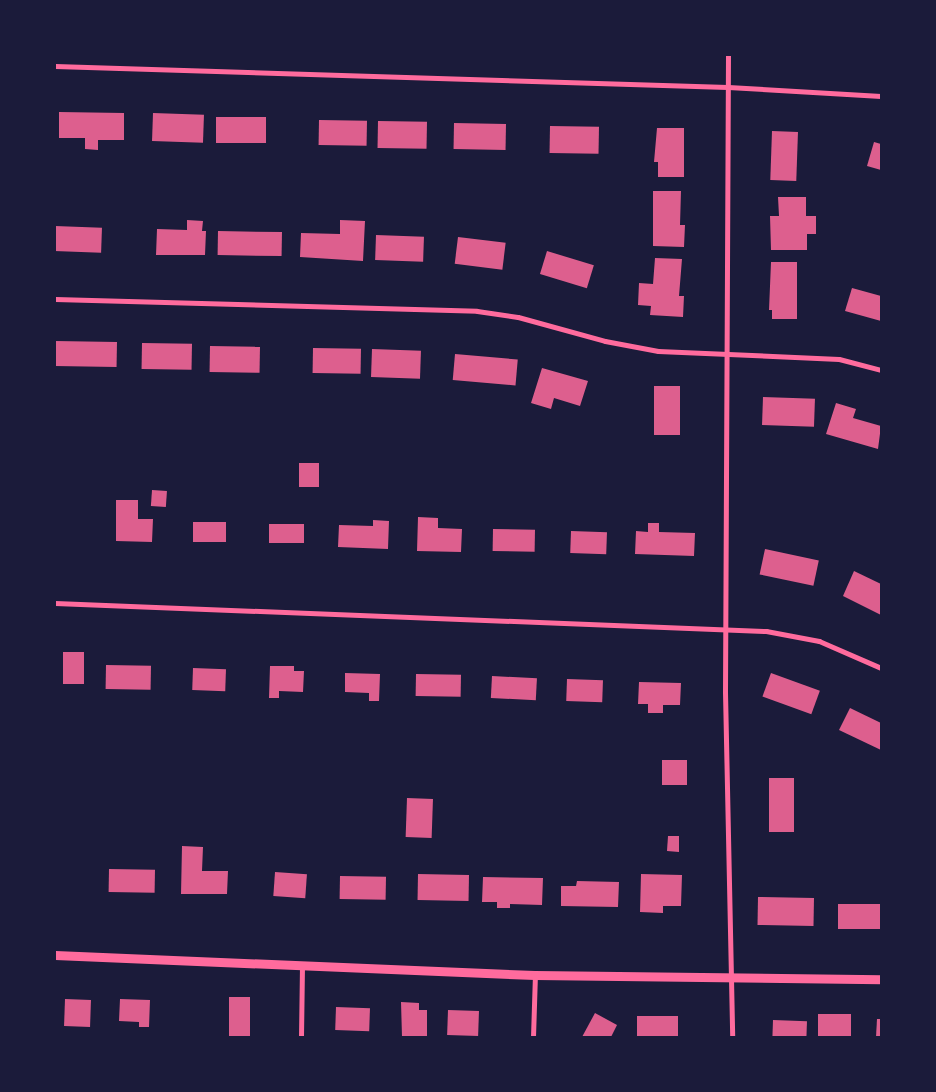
<!DOCTYPE html>
<style>
body{margin:0}
#map{position:relative;width:936px;height:1092px;overflow:hidden;background:#1b1b3a;font-family:Ubuntu,sans-serif}
div>[style]{position:absolute}
[style*='--x']{left:calc(var(--x)*1px);top:calc(var(--y)*1px);width:calc(var(--w)*1px);rotate:calc(var(--a)*1deg)}
.building>*{inset:0;background:#dd5f8e;transform-origin:0 0}
.minor>*{height:5px;margin:-2.5px;padding:0 2.5px;transform-origin:2.5px;border-radius:2.5px;background:#ff6b9d}
.tertiary>*{height:9px;margin:-4.5px;padding:0 4.5px;transform-origin:4.5px;border-radius:4.5px;background:#ff6b9d}
span{translate:-50% -50%;white-space:nowrap;text-align:center;line-height:1.15;-webkit-text-stroke:4px #1b1b3a;paint-order:stroke}
.frame{position:absolute;inset:0;border:56px solid #1b1b3a;pointer-events:none}
</style>
<div id="map">
<div class="building">
<div style="clip-path:polygon(59px 112px,124px 113px,124px 140px,98px 140px,98px 150px,85px 149px,85px 138px,59px 138px)"></div>
<div style="left:153px;top:113px;width:51px;height:28px;rotate:2deg"></div>
<div style="left:216px;top:117px;width:50px;height:26px"></div>
<div style="left:319px;top:120px;width:48px;height:25px;rotate:1deg"></div>
<div style="left:378px;top:121px;width:49px;height:27px;rotate:1deg"></div>
<div style="left:454px;top:123px;width:52px;height:26px;rotate:1deg"></div>
<div style="left:550px;top:126px;width:49px;height:27px;rotate:1deg"></div>
<div style="clip-path:polygon(657px 128px,684px 128px,684px 177px,658px 177px,658px 162px,654px 162px)"></div>
<div style="left:772px;top:131px;width:26px;height:49px;rotate:2deg"></div>
<div style="clip-path:polygon(874px 142px,881px 144px,881px 170px,867px 166px)"></div>
<div style="clip-path:polygon(653px 191px,681px 191px,680px 225px,685px 225px,684px 247px,653px 246px)"></div>
<div style="clip-path:polygon(778px 197px,806px 197px,806px 216px,816px 216px,816px 234px,807px 234px,807px 250px,771px 250px,770px 216px,779px 216px)"></div>
<div style="clip-path:polygon(187px 220px,203px 221px,202px 231px,206px 231px,205px 255px,156px 255px,157px 229px,187px 230px)"></div>
<div style="clip-path:polygon(340px 220px,365px 221px,363px 261px,300px 257px,301px 233px,340px 234px)"></div>
<div style="left:55px;top:226px;width:47px;height:25px;rotate:2deg"></div>
<div style="left:218px;top:231px;width:64px;height:24px;rotate:1deg"></div>
<div style="left:376px;top:235px;width:48px;height:25px;rotate:2deg"></div>
<div style="left:458px;top:237px;width:48px;height:27px;rotate:7deg"></div>
<div style="left:547px;top:251px;width:49px;height:24px;rotate:17deg"></div>
<div style="clip-path:polygon(655px 258px,682px 259px,679px 296px,684px 296px,683px 317px,650px 315px,651px 306px,638px 305px,639px 283px,653px 284px)"></div>
<div style="clip-path:polygon(771px 262px,797px 262px,797px 319px,772px 319px,772px 310px,769px 310px)"></div>
<div style="clip-path:polygon(852px 288px,881px 296px,881px 321px,845px 311px)"></div>
<div style="left:55px;top:341px;width:62px;height:25px;rotate:1deg"></div>
<div style="left:142px;top:343px;width:50px;height:26px;rotate:1deg"></div>
<div style="left:210px;top:346px;width:50px;height:26px;rotate:1deg"></div>
<div style="left:313px;top:348px;width:48px;height:25px;rotate:1deg"></div>
<div style="left:372px;top:349px;width:49px;height:28px;rotate:2deg"></div>
<div style="left:455px;top:354px;width:63px;height:26px;rotate:5deg"></div>
<div style="clip-path:polygon(542px 368px,588px 381px,580px 406px,554px 398px,551px 409px,531px 403px)"></div>
<div style="left:654px;top:386px;width:26px;height:49px"></div>
<div style="left:763px;top:397px;width:52px;height:28px;rotate:2deg"></div>
<div style="clip-path:polygon(836px 403px,856px 409px,853px 418px,881px 426px,878px 449px,826px 434px)"></div>
<div style="left:299px;top:463px;width:20px;height:24px"></div>
<div style="left:152px;top:490px;width:15px;height:16px;rotate:4deg"></div>
<div style="clip-path:polygon(116px 500px,138px 500px,138px 519px,153px 519px,152px 542px,116px 541px)"></div>
<div style="clip-path:polygon(418px 517px,438px 518px,438px 528px,462px 529px,461px 552px,417px 551px)"></div>
<div style="clip-path:polygon(373px 520px,389px 521px,388px 549px,338px 547px,339px 525px,373px 526px)"></div>
<div style="left:193px;top:522px;width:33px;height:20px"></div>
<div style="clip-path:polygon(648px 523px,659px 523px,659px 532px,695px 533px,694px 556px,635px 554px,636px 531px,648px 532px)"></div>
<div style="left:269px;top:524px;width:35px;height:19px"></div>
<div style="left:493px;top:529px;width:42px;height:22px;rotate:1deg"></div>
<div style="left:571px;top:531px;width:36px;height:22px;rotate:2deg"></div>
<div style="left:765px;top:549px;width:55px;height:26px;rotate:12deg"></div>
<div style="clip-path:polygon(854px 571px,881px 584px,881px 615px,843px 596px)"></div>
<div style="left:63px;top:652px;width:21px;height:32px"></div>
<div style="left:106px;top:665px;width:45px;height:24px;rotate:1deg"></div>
<div style="clip-path:polygon(270px 666px,294px 666px,294px 671px,304px 671px,303px 692px,279px 691px,279px 698px,269px 698px)"></div>
<div style="left:193px;top:668px;width:33px;height:22px;rotate:2deg"></div>
<div style="clip-path:polygon(345px 673px,380px 674px,379px 701px,369px 701px,369px 693px,345px 692px)"></div>
<div style="left:771px;top:673px;width:52px;height:25px;rotate:20deg"></div>
<div style="left:416px;top:674px;width:45px;height:22px;rotate:1deg"></div>
<div style="left:492px;top:676px;width:45px;height:22px;rotate:3deg"></div>
<div style="left:567px;top:679px;width:36px;height:22px;rotate:2deg"></div>
<div style="clip-path:polygon(639px 682px,681px 683px,680px 705px,663px 705px,663px 713px,648px 713px,648px 704px,638px 704px)"></div>
<div style="clip-path:polygon(850px 708px,881px 723px,881px 750px,839px 730px)"></div>
<div style="left:662px;top:760px;width:25px;height:25px"></div>
<div style="left:769px;top:778px;width:25px;height:54px"></div>
<div style="left:407px;top:798px;width:26px;height:39px;rotate:2deg"></div>
<div style="clip-path:polygon(668px 836px,679px 836px,679px 852px,667px 851px)"></div>
<div style="clip-path:polygon(182px 846px,203px 847px,202px 871px,228px 871px,227px 894px,181px 894px)"></div>
<div style="left:109px;top:869px;width:46px;height:23px;rotate:1deg"></div>
<div style="left:275px;top:872px;width:32px;height:24px;rotate:4deg"></div>
<div style="left:418px;top:874px;width:51px;height:26px;rotate:1deg"></div>
<div style="clip-path:polygon(641px 874px,682px 875px,681px 906px,663px 906px,663px 913px,640px 912px)"></div>
<div style="left:340px;top:876px;width:46px;height:23px;rotate:1deg"></div>
<div style="clip-path:polygon(483px 877px,543px 878px,542px 905px,510px 904px,510px 908px,497px 908px,497px 902px,482px 902px)"></div>
<div style="clip-path:polygon(577px 881px,619px 882px,618px 907px,561px 906px,561px 886px,576px 886px)"></div>
<div style="left:758px;top:897px;width:56px;height:28px;rotate:1deg"></div>
<div style="left:838px;top:904px;width:43px;height:25px"></div>
<div style="left:229px;top:997px;width:21px;height:40px"></div>
<div style="left:65px;top:999px;width:26px;height:27px;rotate:2deg"></div>
<div style="clip-path:polygon(120px 999px,150px 1000px,149px 1027px,139px 1027px,139px 1022px,119px 1021px)"></div>
<div style="clip-path:polygon(401px 1002px,419px 1003px,419px 1010px,427px 1010px,427px 1037px,402px 1037px)"></div>
<div style="left:336px;top:1007px;width:34px;height:23px;rotate:2deg"></div>
<div style="left:448px;top:1010px;width:31px;height:25px;rotate:2deg"></div>
<div style="clip-path:polygon(595px 1013px,617px 1025px,611px 1037px,582px 1037px)"></div>
<div style="left:818px;top:1014px;width:33px;height:23px"></div>
<div style="left:637px;top:1016px;width:41px;height:21px"></div>
<div style="clip-path:polygon(877px 1019px,881px 1019px,881px 1037px,876px 1037px)"></div>
<div style="left:773px;top:1020px;width:34px;height:17px;rotate:2deg"></div>
</div>
<div class="minor">
<div style="--x:728;--y:55;--w:637;--a:90.27"></div>
<div style="--x:725;--y:692;--w:345;--a:88.8"></div>
<div style="--x:55;--y:66;--w:673;--a:1.79"></div>
<div style="--x:728;--y:87;--w:153;--a:3.4"></div>
<div style="--x:55;--y:299;--w:422;--a:1.6"></div>
<div style="--x:477;--y:311;--w:41;--a:8.3"></div>
<div style="--x:518;--y:317;--w:90;--a:15.4"></div>
<div style="--x:605;--y:341;--w:54;--a:10.7"></div>
<div style="--x:658;--y:351;--w:181;--a:2.5"></div>
<div style="--x:839;--y:359;--w:43;--a:14.7"></div>
<div style="--x:55;--y:603;--w:712;--a:2.26"></div>
<div style="--x:766;--y:631;--w:54;--a:10.7"></div>
<div style="--x:819;--y:641;--w:68;--a:23.5"></div>
<div style="--x:301;--y:1037;--w:71;--a:-89.2"></div>
<div style="--x:533;--y:1037;--w:62;--a:-88.2"></div>
</div>
<div class="tertiary">
<div style="--x:55;--y:955;--w:480;--a:2.4"></div>
<div style="--x:535;--y:975;--w:346;--a:0.7"></div>
</div>
<div class="frame"></div>
</div>
